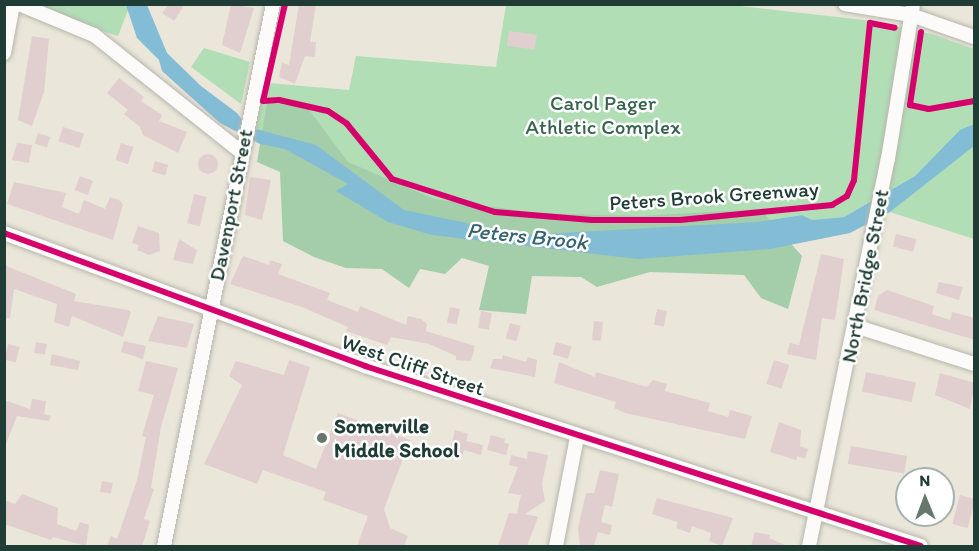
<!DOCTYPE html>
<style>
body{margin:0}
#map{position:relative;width:979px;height:551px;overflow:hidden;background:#eae6d9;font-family:Itim,sans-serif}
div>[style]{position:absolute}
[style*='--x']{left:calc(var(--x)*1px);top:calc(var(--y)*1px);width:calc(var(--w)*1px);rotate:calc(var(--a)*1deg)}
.green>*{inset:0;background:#b2deb6}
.forest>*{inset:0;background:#a4cda9}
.water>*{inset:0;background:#83bcd5}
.building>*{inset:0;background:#e1cfd0;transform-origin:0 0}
.round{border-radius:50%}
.roads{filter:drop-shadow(0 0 2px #b5b6ad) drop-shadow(0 0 2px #b5b6ad)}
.minor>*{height:14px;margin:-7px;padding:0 7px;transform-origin:7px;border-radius:7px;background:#fcfbf9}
.cycleway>*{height:6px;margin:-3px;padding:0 3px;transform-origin:3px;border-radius:3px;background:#d6006c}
.dots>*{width:16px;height:16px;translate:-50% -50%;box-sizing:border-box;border:3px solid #fff;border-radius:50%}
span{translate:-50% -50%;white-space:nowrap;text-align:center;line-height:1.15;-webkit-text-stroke:5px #fff;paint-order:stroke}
.park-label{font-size:21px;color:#38644d}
.street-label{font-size:21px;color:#1f3d34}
.poi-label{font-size:21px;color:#1f3d34;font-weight:700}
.left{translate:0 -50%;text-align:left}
.water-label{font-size:22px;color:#33636c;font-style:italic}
.frame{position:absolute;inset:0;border:6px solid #1f3d34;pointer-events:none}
.north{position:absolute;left:895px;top:467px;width:60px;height:60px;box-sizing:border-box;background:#fff;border:2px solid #a5b1ae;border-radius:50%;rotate:359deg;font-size:16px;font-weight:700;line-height:24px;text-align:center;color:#1f3d34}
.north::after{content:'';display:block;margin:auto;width:21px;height:27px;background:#66786e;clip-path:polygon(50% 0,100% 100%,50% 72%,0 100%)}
</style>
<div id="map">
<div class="green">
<div style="clip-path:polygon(14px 4px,130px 5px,118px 36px)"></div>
<div style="clip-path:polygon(506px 5px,732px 5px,864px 20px,932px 34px,974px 49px,974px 124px,960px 131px,915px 176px,844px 217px,812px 220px,802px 215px,757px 222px,525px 235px,248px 127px,257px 82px,349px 90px,356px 56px,496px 67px)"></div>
<div style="clip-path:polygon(204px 48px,250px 62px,241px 104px,191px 67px)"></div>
<div style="clip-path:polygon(974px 146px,974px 239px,890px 212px,942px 169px)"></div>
</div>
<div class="forest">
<div style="clip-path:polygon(267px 103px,307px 107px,348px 162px,434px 199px,537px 213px,640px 216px,760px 209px,802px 256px,788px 309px,761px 298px,744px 275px,650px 272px,597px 287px,581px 277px,532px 276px,526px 314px,479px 310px,489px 266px,462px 258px,445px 274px,420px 269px,409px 288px,382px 269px,346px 268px,314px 257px,283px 241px,280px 172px,257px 162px)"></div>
</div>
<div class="water">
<div style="clip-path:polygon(126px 5px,147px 5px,167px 53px,201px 86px,237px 113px,248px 127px,316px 145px,404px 210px,525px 235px,757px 222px,802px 215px,812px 220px,844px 217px,915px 176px,960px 130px,974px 124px,974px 146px,890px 212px,850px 233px,770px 249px,638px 259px,432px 235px,388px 222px,336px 191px,348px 184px,285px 149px,260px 144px,220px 123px,162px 71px,159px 60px,137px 38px)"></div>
</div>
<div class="building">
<div style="clip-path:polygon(169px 4px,185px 4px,174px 21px,162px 13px)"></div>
<div style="clip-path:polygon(231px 4px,254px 8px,240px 53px,222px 45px)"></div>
<div style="clip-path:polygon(299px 4px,316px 4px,310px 42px,316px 42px,315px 57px,305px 56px,295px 84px,279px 77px,282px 63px,289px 65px)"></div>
<div style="left:509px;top:31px;width:28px;height:15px;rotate:8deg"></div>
<div style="clip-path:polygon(32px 36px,49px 39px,44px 92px,32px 126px,18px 120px)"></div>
<div style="clip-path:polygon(119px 78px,144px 97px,141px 101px,162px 115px,159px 121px,187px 132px,178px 153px,143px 135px,140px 127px,124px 114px,128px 110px,107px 93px)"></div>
<div style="left:63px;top:127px;width:22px;height:15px;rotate:18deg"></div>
<div style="left:38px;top:133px;width:13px;height:11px;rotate:18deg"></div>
<div style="clip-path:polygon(17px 143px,32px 145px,29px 163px,12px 160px)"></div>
<div style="left:121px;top:143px;width:13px;height:18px;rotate:18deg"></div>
<div class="round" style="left:198px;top:154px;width:20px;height:20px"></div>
<div style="left:155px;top:161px;width:14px;height:11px;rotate:17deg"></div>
<div style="left:80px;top:176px;width:14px;height:15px;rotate:21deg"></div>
<div style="clip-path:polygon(250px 177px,271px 180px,262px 220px,245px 215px)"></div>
<div style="clip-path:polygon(14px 182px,66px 193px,62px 207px,79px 214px,84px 200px,105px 209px,110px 197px,119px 200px,123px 204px,113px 240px,7px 204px)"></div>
<div style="left:194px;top:194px;width:13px;height:30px;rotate:13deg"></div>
<div style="clip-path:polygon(138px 226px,159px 233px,160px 251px,149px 255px,137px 250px,139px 245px,132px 243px)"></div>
<div style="left:896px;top:234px;width:21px;height:13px;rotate:14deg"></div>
<div style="clip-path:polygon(179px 239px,197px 250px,193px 264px,173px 260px)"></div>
<div style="clip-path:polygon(821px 254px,844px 259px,835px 320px,822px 318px,816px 360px,787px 354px,790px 343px,799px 345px)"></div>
<div style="clip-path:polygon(243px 256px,269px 265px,270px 260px,282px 264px,278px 274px,330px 293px,327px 300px,358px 312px,360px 306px,406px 325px,408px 316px,421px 319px,427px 324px,426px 331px,475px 346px,471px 361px,456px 360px,456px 356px,429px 344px,391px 337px,387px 345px,346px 331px,348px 327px,302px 307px,230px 284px)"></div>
<div style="clip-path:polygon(4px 265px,76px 294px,74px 301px,128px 310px,131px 312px,123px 337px,72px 316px,69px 327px,54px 322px,57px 304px,14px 289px,10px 318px,4px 318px)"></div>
<div style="clip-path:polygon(939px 282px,963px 287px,959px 300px,936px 293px)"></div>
<div style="clip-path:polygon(887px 290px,934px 306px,932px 314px,950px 320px,952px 312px,975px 318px,975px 340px,874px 310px,878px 296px)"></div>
<div style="left:450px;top:307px;width:10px;height:16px;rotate:11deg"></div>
<div style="left:657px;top:309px;width:10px;height:16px;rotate:11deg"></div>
<div style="left:481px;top:311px;width:11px;height:17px;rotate:10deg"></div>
<div style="clip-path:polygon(158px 316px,194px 324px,187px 348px,148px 341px)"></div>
<div style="left:594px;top:321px;width:9px;height:19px;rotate:6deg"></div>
<div style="left:510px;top:323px;width:11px;height:16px;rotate:15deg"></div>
<div style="clip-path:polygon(124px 341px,146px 346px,143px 359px,121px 352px)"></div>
<div style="left:36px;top:342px;width:11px;height:11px;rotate:10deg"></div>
<div style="left:556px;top:342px;width:16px;height:13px;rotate:15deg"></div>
<div style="left:8px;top:344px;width:12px;height:16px;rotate:14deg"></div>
<div style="clip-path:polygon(52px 354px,80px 361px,78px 370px,50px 365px)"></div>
<div style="clip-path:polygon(503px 355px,526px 362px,528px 357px,537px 360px,535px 377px,490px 368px,493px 359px,502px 359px)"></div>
<div style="clip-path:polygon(289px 360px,310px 367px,283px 455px,316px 469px,338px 413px,410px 440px,384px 509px,390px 528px,408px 536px,404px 546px,357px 546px,368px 516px,323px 500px,326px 492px,263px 470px,257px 484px,204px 464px,242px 385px,229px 376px,236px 361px,284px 375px)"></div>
<div style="left:774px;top:360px;width:16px;height:25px;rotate:18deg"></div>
<div style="clip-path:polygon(146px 361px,178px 368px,161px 427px,151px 488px,154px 489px,144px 519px,150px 521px,142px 546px,107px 546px,111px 536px,117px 539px,137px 480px,146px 437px,142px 436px,154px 395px,138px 391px)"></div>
<div style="clip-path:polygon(559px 362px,595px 377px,596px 372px,647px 387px,653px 380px,667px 384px,665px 391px,710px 403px,708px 411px,728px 417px,730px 410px,752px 416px,745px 439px,625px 413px,614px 408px,616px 402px,554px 383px)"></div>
<div style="left:866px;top:372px;width:51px;height:20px;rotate:12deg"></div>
<div style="clip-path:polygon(940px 373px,975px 383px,970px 409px,935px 395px)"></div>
<div style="clip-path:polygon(32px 399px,46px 401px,44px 414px,51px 416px,49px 421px,17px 416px,4px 449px,4px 400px,30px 409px)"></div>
<div style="clip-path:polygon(779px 422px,801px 430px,800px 446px,808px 449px,805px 459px,797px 456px,796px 460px,770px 452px)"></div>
<div style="clip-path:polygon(455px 430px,468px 434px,466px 441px,483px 445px,481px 455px,464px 450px,462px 458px,449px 454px)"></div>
<div style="clip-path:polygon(491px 435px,505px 439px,504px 443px,509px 444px,506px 455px,487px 450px)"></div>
<div style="left:851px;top:446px;width:57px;height:18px;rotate:10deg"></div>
<div style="clip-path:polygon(528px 451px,548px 455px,542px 484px,545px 501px,525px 514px,538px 517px,527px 546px,498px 546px,509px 513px,517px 514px,521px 495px,508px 493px,518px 467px,509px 465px,511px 455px,527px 459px)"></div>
<div style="clip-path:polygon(600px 470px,619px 474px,612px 507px,605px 505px,601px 522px,612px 525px,610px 535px,598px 532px,594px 546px,580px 546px,578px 528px,586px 493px,594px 493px)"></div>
<div style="left:102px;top:481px;width:11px;height:11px;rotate:10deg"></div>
<div style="clip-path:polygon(22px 494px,58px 508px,57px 524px,76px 531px,80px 522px,89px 525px,86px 546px,53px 537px,51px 540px,4px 524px,4px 500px,15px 504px)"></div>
<div style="left:960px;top:495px;width:16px;height:30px;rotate:15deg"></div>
<div style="clip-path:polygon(657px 498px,733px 518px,722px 546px,709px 541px,711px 533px,692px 526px,690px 533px,676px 528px,678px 522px,652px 514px)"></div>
<div style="clip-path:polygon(755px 532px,770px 535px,769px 538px,787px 546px,751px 546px)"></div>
</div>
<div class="roads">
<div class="minor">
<div style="--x:19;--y:4;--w:81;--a:22.5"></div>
<div style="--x:94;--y:35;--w:188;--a:38.5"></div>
<div style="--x:845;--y:4;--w:67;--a:9.5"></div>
<div style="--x:911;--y:15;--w:67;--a:19.2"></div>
<div style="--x:4;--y:53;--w:50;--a:-79.6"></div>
<div style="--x:4;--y:233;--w:385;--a:20.2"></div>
<div style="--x:365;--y:366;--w:584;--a:17.94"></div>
<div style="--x:855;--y:326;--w:125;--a:17.7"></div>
<div style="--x:164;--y:546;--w:553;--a:-78.63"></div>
<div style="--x:556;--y:546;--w:111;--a:-79.1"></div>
<div style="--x:809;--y:546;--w:395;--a:-78.5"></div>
<div style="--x:888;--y:159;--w:157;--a:-80.8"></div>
</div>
</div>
<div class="cycleway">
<div style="--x:285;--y:4;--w:99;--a:102.8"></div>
<div style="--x:263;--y:101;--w:16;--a:-4"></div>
<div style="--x:279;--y:100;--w:50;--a:12.7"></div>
<div style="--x:328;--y:111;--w:23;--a:34"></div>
<div style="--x:347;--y:124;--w:71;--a:50.7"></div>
<div style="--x:392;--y:179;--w:108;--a:17.8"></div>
<div style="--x:495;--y:212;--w:97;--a:4.7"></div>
<div style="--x:592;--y:220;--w:88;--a:0"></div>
<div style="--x:680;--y:220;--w:153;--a:-5.6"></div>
<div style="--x:832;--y:205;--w:17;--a:-31"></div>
<div style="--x:847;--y:196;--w:17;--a:-66"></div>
<div style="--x:854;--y:180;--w:158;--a:-84.2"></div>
<div style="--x:870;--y:23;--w:25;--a:11"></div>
<div style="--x:921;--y:32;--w:74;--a:98.6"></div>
<div style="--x:910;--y:105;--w:19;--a:12"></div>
<div style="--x:929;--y:109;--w:46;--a:-10.1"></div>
<div style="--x:4;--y:233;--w:385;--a:20.2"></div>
<div style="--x:365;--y:366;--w:584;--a:17.94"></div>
</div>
<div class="dots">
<div style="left:322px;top:438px;background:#66786e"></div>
</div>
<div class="park-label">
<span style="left:603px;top:115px">Carol Pager<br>Athletic Complex</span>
</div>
<div class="street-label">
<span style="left:714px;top:196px;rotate:-4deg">Peters Brook Greenway</span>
<span style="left:231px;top:205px;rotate:-79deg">Davenport Street</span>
<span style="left:865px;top:276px;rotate:-79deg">North Bridge Street</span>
<span style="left:413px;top:365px;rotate:19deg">West Cliff Street</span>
</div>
<div class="poi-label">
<span class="left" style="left:334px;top:438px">Somerville<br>Middle School</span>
</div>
<div class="water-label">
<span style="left:527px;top:236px;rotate:6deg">Peters Brook</span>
</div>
<div class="frame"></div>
<div class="north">N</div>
</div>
